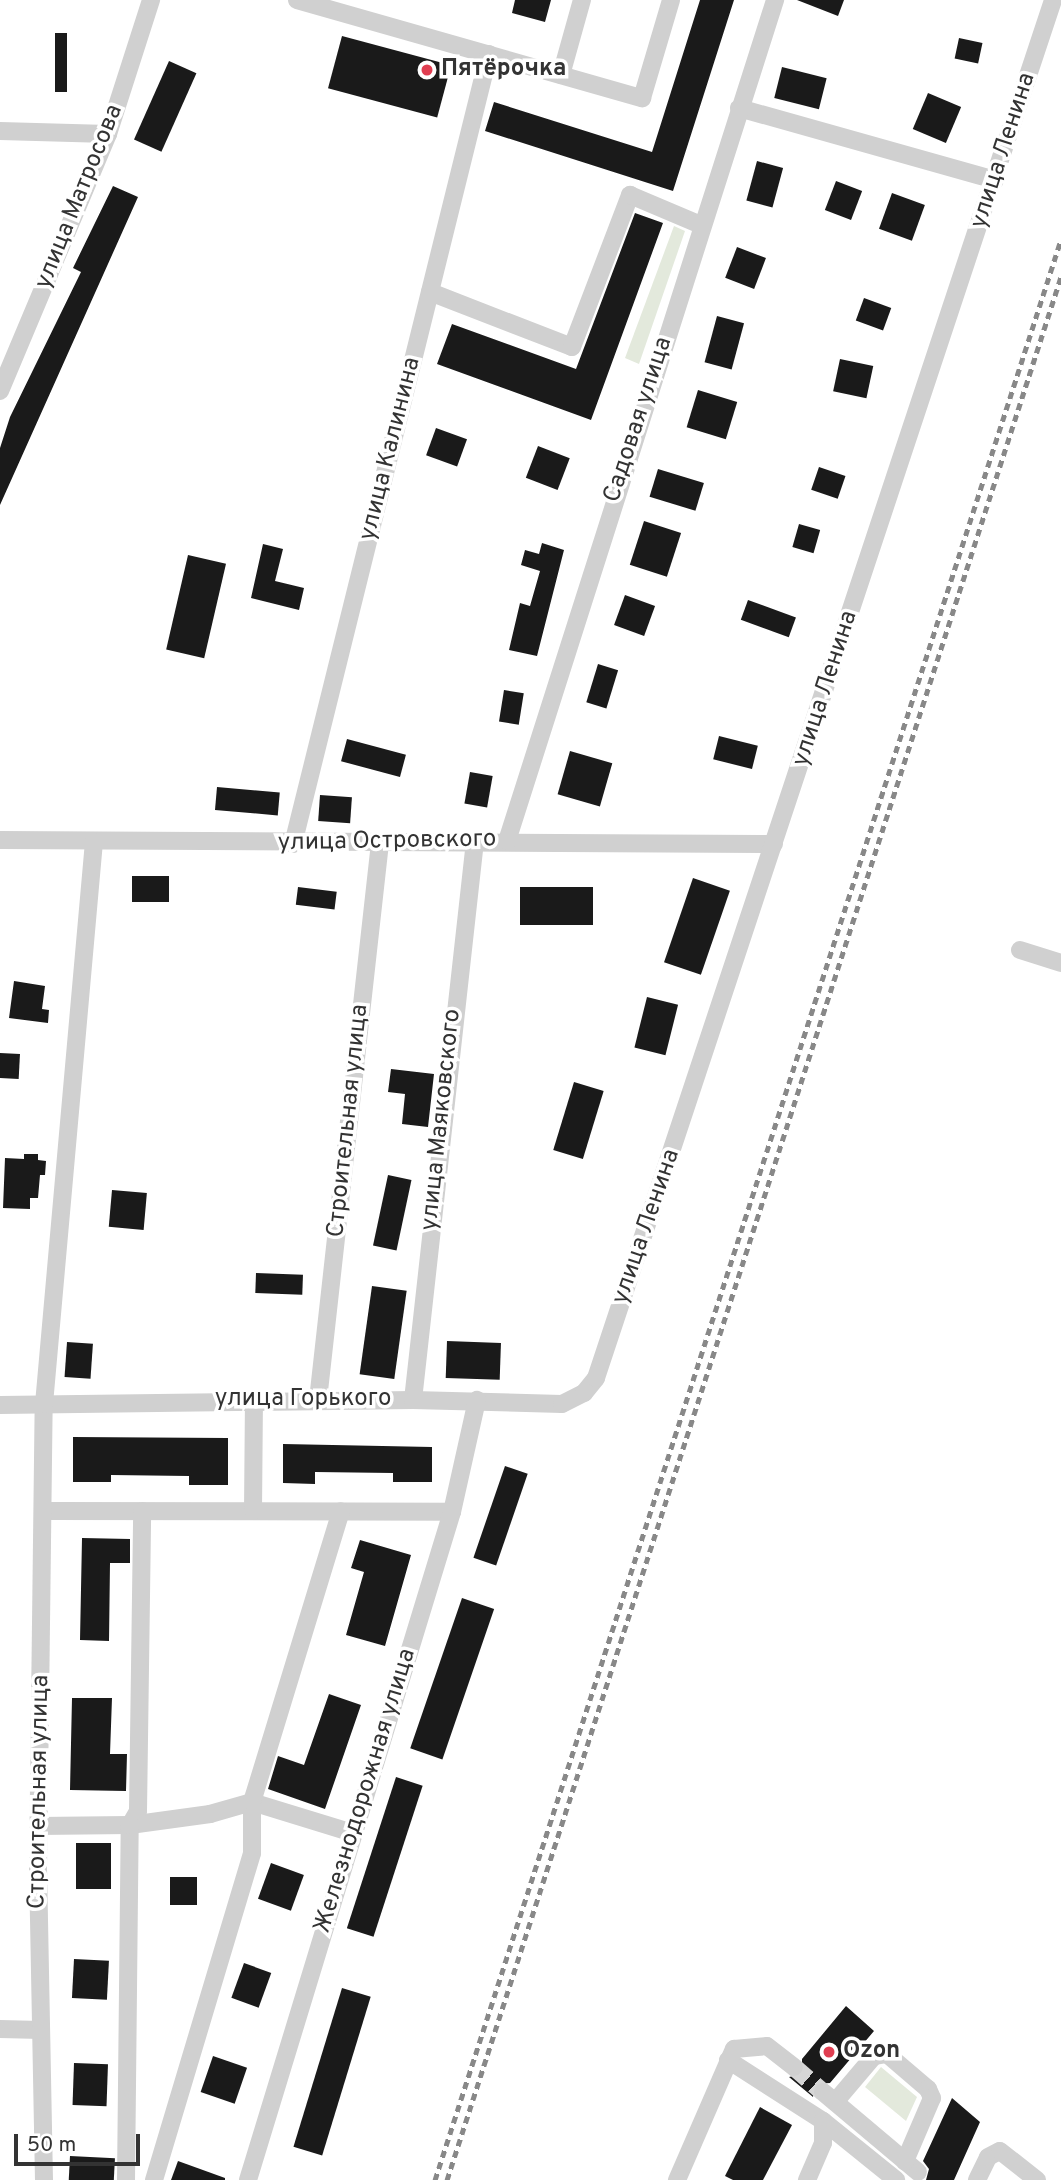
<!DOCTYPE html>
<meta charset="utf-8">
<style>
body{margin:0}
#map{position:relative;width:1061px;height:2180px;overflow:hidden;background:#fff;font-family:Overpass,sans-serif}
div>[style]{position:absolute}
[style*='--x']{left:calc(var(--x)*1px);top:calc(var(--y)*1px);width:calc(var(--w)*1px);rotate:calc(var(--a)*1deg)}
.green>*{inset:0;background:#e3e9dc}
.building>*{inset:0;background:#1a1a1a;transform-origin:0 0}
.minor-tunnel>*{height:18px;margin-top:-9px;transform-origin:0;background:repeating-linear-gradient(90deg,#d6d6d6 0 18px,transparent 0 27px)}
.minor>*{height:18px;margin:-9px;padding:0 9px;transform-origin:9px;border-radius:9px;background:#d0d0d0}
.rail>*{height:5px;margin-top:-2.5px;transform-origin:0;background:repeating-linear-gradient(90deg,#888 0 7px,transparent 0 12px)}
.dots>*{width:19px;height:19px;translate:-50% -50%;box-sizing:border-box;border:4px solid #fff;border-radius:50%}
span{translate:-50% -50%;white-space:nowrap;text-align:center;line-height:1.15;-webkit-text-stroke:7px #fff;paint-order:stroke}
.poi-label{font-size:24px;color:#333;font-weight:700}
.left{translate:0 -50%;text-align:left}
.street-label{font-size:24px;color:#333}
.scale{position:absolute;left:14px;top:2134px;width:126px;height:32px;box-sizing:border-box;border:4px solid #333;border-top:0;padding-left:9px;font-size:21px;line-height:24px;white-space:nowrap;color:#333;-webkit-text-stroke:5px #fff;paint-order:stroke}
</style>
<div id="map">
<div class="green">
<div style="clip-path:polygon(674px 226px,685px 231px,639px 364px,625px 358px)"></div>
<div style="clip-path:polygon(881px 2067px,917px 2097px,906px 2121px,865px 2087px)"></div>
</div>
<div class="building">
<div style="clip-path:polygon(515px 0,551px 0,545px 22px,512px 13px)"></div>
<div style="clip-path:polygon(700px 0,734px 0,673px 191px,485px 131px,494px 102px,652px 152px)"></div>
<div style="clip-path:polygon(797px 0,844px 0,838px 16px)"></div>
<div style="left:55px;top:33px;width:12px;height:59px"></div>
<div style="left:342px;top:36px;width:113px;height:54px;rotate:15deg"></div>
<div style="left:959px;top:38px;width:24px;height:21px;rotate:12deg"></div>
<div style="left:169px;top:61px;width:30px;height:86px;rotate:24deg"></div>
<div style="left:782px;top:67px;width:46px;height:32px;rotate:14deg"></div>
<div style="left:928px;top:93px;width:36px;height:39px;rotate:23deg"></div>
<div style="left:757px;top:161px;width:27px;height:41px;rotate:15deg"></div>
<div style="left:836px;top:181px;width:28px;height:31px;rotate:21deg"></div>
<div style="clip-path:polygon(113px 186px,138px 197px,0 505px,0 448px,10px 417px,81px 272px,73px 268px)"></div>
<div style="left:892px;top:193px;width:35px;height:38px;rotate:20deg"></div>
<div style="clip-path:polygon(635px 213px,663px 223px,591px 420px,437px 364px,452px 324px,576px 369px)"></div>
<div style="left:737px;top:247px;width:31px;height:33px;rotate:21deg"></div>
<div style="left:864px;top:298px;width:29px;height:24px;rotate:20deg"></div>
<div style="left:717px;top:316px;width:28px;height:48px;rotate:15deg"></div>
<div style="left:840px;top:359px;width:34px;height:33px;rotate:12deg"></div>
<div style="left:698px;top:390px;width:41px;height:39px;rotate:17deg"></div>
<div style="left:436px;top:428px;width:33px;height:29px;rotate:20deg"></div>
<div style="left:538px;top:446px;width:34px;height:34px;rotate:21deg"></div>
<div style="left:819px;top:467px;width:28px;height:24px;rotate:19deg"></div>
<div style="left:658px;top:469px;width:48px;height:29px;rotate:17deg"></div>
<div style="left:644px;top:521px;width:39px;height:46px;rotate:18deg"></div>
<div style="left:799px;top:524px;width:22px;height:24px;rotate:16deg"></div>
<div style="clip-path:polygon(542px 543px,564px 550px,537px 656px,509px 650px,520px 603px,530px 606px,540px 571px,521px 565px,525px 550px,539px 554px)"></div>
<div style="clip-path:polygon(263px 544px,283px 549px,275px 581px,304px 588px,299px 610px,251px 598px)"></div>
<div style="left:188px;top:555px;width:39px;height:97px;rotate:13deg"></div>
<div style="left:625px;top:595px;width:32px;height:32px;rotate:20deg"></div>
<div style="left:748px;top:600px;width:51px;height:21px;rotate:20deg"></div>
<div style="left:598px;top:664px;width:21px;height:40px;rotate:17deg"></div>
<div style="left:504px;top:690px;width:20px;height:32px;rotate:9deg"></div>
<div style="left:719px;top:736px;width:40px;height:24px;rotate:14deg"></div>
<div style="left:347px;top:739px;width:61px;height:23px;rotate:15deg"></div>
<div style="left:570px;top:751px;width:44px;height:45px;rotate:16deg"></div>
<div style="left:470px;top:772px;width:23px;height:32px;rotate:10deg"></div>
<div style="left:217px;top:787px;width:63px;height:23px;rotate:5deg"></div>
<div style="left:320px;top:795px;width:32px;height:26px;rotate:4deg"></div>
<div style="left:169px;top:876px;width:26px;height:37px;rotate:90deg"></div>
<div style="left:693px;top:878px;width:39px;height:89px;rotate:19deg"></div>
<div style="left:298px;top:887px;width:39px;height:18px;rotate:7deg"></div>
<div style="left:520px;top:887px;width:73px;height:38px"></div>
<div style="clip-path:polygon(14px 981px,45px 986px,42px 1009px,49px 1010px,48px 1023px,9px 1018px)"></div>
<div style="left:647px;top:997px;width:32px;height:52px;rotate:14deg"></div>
<div style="left:0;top:1053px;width:20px;height:25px;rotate:3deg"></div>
<div style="clip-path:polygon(391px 1069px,434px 1074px,428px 1127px,402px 1124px,405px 1094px,388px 1092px)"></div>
<div style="left:574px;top:1082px;width:31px;height:71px;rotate:17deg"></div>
<div style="clip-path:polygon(24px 1154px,38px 1154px,38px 1160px,46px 1161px,45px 1175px,40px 1175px,38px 1198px,30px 1198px,30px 1209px,3px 1208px,5px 1158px,24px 1159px)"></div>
<div style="left:388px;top:1175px;width:24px;height:72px;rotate:12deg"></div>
<div style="left:112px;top:1190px;width:35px;height:37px;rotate:5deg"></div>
<div style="left:256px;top:1273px;width:47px;height:20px;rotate:2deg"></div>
<div style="left:372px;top:1286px;width:35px;height:89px;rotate:8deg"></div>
<div style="left:447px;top:1341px;width:54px;height:37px;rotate:2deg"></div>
<div style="left:67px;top:1342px;width:26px;height:35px;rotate:4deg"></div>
<div style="clip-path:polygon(73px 1437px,228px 1438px,228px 1485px,189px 1485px,189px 1476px,111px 1475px,111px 1482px,73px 1482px)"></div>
<div style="clip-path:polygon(283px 1444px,432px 1447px,432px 1482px,393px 1482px,393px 1473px,315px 1472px,315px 1484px,283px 1483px)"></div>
<div style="left:505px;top:1466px;width:24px;height:97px;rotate:19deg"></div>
<div style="clip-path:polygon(82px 1538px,130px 1539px,130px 1563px,110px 1563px,109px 1641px,80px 1640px)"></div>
<div style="clip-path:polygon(360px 1540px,411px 1555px,385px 1646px,346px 1635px,364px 1572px,351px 1568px)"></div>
<div style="left:462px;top:1598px;width:34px;height:159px;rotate:19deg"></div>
<div style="clip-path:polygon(329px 1694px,361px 1705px,325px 1809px,268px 1789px,278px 1756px,304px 1765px)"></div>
<div style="clip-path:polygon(72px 1698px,112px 1698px,110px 1754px,127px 1754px,126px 1791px,70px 1790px)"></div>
<div style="left:396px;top:1777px;width:28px;height:159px;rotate:18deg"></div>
<div style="left:76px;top:1843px;width:35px;height:46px"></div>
<div style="left:271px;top:1863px;width:35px;height:38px;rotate:20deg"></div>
<div style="left:170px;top:1877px;width:27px;height:28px"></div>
<div style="left:74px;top:1959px;width:35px;height:39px;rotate:3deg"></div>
<div style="left:244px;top:1963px;width:29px;height:37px;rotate:20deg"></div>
<div style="left:342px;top:1988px;width:30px;height:166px;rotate:17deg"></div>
<div style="clip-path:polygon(846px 2006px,874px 2031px,830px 2083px,815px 2084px,813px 2097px,789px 2077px,802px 2074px,802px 2059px)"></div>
<div style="left:213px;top:2056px;width:36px;height:38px;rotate:19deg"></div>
<div style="left:74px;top:2063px;width:34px;height:42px;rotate:2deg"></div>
<div style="clip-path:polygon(952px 2098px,980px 2122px,954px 2180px,926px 2180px,929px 2169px,923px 2161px)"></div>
<div style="clip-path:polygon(760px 2107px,792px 2125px,763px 2180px,733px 2180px,725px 2176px)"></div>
<div style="left:70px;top:2156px;width:45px;height:24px;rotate:3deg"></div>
<div style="clip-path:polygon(178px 2161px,225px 2178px,225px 2180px,171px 2180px)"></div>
</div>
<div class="minor-tunnel">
<div style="--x:794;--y:2067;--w:38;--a:41"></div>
</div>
<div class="minor">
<div style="--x:297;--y:0;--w:359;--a:15.9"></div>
<div style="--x:642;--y:98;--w:102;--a:-73.5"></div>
<div style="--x:561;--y:75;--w:78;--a:-74.4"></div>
<div style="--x:739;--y:108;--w:266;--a:15.7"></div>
<div style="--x:0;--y:131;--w:108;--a:1.6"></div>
<div style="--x:430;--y:292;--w:152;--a:21.2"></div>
<div style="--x:572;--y:347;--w:163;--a:-69.1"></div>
<div style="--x:630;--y:195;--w:77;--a:22.9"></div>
<div style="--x:0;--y:391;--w:279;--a:-67.2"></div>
<div style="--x:108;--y:134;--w:141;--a:-72.2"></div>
<div style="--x:0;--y:840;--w:774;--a:0.3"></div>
<div style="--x:507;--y:841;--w:883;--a:-72.32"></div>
<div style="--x:293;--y:844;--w:814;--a:-76.07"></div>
<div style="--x:1020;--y:950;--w:43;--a:17.6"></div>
<div style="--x:318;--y:1400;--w:560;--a:-83.65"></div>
<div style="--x:413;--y:1400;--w:562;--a:-83.67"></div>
<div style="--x:0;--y:1405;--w:413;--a:-0.7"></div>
<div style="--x:413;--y:1400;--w:149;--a:1.5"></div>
<div style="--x:562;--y:1404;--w:25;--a:-27"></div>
<div style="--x:584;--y:1393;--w:19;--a:-51"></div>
<div style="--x:596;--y:1378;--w:1452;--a:-71.65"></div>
<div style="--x:45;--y:1511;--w:407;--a:0.1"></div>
<div style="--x:253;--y:1511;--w:111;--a:-89.5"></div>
<div style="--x:38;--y:1826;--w:92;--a:-0.6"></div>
<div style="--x:130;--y:1825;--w:81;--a:-7.8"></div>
<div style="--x:210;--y:1814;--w:44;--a:-15.9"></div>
<div style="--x:252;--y:1802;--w:106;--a:17.1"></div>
<div style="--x:0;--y:2029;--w:41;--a:1.4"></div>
<div style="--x:728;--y:2060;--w:113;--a:32.7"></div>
<div style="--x:823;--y:2121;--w:94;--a:38.9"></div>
<div style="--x:823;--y:2092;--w:124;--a:40.1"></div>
<div style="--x:835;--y:2102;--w:60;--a:-49.7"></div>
<div style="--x:874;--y:2056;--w:13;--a:-9"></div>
<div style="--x:887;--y:2054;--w:54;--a:40.5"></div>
<div style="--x:928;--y:2089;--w:10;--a:66"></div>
<div style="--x:932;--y:2098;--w:69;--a:113.2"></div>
<div style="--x:44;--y:2180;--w:311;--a:-91.1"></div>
<div style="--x:38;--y:1869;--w:465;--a:-89.3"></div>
<div style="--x:44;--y:1404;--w:564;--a:-84.92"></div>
<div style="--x:126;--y:2180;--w:355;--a:-89.4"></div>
<div style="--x:130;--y:1825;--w:16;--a:-60"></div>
<div style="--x:138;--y:1811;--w:300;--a:-89.2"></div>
<div style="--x:154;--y:2180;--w:341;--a:-73.3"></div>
<div style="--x:252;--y:1853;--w:51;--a:-90"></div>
<div style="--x:252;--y:1802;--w:304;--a:-73"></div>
<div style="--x:248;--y:2180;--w:698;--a:-73.02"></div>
<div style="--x:452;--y:1512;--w:115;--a:-77.4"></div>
<div style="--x:677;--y:2180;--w:143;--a:-66.5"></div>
<div style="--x:734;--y:2049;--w:33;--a:-5"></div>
<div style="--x:767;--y:2046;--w:34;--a:38"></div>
<div style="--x:807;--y:2180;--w:40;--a:-66.6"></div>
<div style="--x:823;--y:2143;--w:22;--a:-90"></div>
<div style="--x:977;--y:2180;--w:25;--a:-64"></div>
<div style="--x:988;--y:2157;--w:13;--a:-27"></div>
<div style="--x:1000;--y:2151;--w:47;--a:38.1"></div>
</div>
<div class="rail">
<div style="--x:435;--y:2180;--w:2039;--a:-72.12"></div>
<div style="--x:447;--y:2180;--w:2000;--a:-72.12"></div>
</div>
<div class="dots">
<div style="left:427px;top:70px;background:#e03e51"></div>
<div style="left:829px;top:2052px;background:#e03e51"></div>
</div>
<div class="poi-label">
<span class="left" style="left:441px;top:70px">Пятёрочка</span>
<span class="left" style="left:843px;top:2052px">Ozon</span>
</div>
<div class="street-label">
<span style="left:1004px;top:151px;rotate:-72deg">улица Ленина</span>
<span style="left:80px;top:197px;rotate:-68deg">улица Матросова</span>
<span style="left:639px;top:420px;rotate:-72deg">Садовая улица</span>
<span style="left:391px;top:449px;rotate:-76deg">улица Калинина</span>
<span style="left:826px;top:689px;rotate:-72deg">улица Ленина</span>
<span style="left:387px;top:842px;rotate:-1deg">улица Островского</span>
<span style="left:442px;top:1120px;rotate:-84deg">улица Маяковского</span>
<span style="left:349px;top:1121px;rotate:-84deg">Строительная улица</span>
<span style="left:647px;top:1227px;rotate:-71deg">улица Ленина</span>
<span style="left:303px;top:1400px">улица Горького</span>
<span style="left:366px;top:1791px;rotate:-73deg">Железнодорожная улица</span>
<span style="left:40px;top:1792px;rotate:-89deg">Строительная улица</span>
</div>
<div class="scale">50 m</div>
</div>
